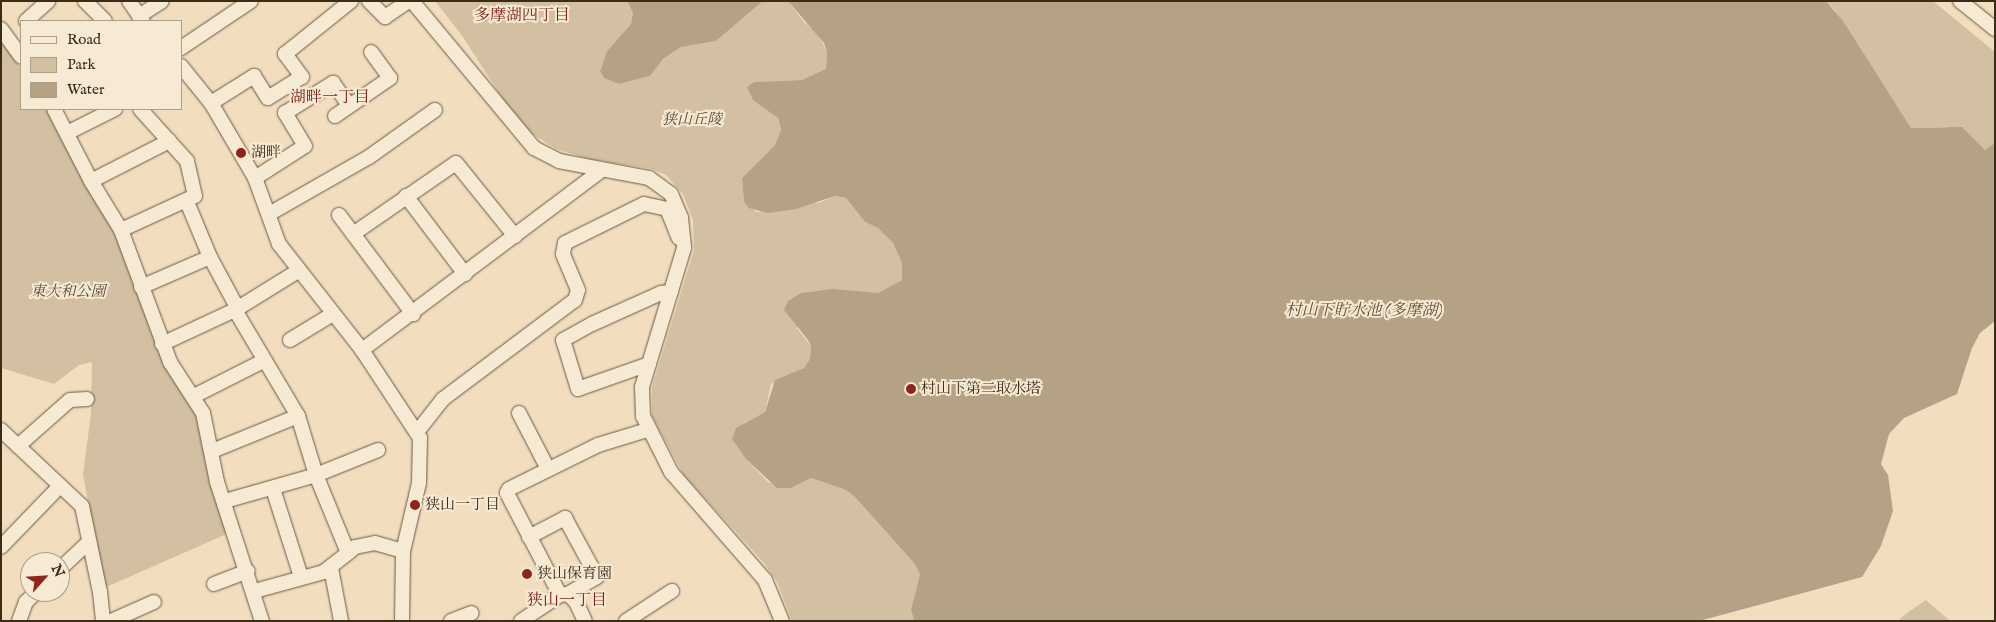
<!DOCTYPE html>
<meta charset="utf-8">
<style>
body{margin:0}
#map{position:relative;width:1996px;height:622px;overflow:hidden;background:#f2debf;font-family:"IM FELL English","Noto Serif JP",serif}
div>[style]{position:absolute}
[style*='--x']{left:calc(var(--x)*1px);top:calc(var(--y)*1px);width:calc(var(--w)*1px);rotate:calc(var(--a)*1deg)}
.green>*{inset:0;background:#d3c0a2}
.water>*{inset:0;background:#b4a186}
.roads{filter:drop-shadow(0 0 1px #6a5840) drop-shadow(0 0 1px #6a5840)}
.minor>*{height:14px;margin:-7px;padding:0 7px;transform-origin:7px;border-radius:7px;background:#f7ead5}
.dots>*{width:14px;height:14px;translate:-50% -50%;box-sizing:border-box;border:2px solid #f7ead5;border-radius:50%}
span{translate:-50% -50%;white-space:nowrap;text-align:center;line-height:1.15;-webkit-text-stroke:4px #f7ead5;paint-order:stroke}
.park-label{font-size:15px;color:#5a4a32;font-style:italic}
.poi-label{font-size:15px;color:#3c2c16}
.left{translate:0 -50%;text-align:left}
.neighbourhood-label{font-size:16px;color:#7a1f14}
.water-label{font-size:16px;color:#604f38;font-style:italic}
.frame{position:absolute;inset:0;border:2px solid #3c2c16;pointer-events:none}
.legend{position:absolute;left:20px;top:20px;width:162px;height:90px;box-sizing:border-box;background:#f7ead5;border:1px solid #ac9e89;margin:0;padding:6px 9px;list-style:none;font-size:15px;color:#3c2c16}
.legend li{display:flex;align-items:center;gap:10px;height:25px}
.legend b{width:25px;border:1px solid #ac9e89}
.north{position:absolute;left:20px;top:552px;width:50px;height:50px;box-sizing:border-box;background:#f7ead5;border:1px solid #ac9e89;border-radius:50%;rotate:64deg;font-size:14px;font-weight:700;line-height:20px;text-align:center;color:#3c2c16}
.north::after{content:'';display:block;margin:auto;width:18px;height:22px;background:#8f2418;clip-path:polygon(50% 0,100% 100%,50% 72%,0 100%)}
</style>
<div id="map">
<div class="green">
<div style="clip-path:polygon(435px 1px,627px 1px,633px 13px,631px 24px,607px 51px,600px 70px,619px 84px,650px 76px,663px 59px,681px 47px,716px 41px,763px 1px,788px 1px,805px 23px,817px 32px,827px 52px,826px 69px,822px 73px,802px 80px,754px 82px,769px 111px,778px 118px,781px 130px,775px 145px,742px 178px,744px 202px,757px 212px,821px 202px,835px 196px,846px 198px,865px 222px,878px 228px,893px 243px,902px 263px,902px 280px,878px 293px,812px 291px,797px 328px,811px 346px,810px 359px,804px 368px,771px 384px,765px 412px,744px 423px,747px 460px,768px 482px,791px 488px,811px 478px,846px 490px,855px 497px,914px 563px,920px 574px,911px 609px,914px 621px,792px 621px,777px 582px,764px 563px,683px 474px,652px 416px,652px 387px,694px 250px,693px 220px,683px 194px,666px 175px,651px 169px,589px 159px,556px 149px,531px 133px,515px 118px,463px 37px)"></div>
<div style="clip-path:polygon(1826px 1px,1933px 1px,1995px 52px,1995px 143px,1986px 150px,1947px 127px,1911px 128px,1835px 10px)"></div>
<div style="clip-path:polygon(1px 39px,21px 68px,21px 109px,48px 109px,115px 232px,197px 414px,211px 484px,229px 533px,104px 588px,83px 475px,91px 413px,92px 362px,79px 365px,54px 384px,1px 368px)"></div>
<div style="clip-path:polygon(1926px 600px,1950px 621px,1898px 621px,1907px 613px)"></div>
</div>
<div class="water">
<div style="clip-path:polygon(627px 1px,763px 1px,716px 41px,681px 47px,663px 59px,650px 76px,619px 84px,604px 78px,600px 71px,607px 51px,631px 24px,633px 13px)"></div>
<div style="clip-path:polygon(788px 1px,1826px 1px,1843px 21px,1911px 128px,1962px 127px,1985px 150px,1995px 143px,1995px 321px,1980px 333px,1972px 348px,1957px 394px,1904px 418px,1889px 434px,1881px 464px,1888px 475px,1893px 511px,1881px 546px,1862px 577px,1699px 621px,914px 621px,911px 609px,920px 574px,914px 563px,855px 497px,846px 490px,811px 478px,791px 488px,777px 488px,747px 460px,732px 439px,736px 428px,765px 412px,775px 380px,804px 368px,810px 359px,811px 346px,808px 340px,784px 310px,788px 301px,801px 293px,832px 289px,878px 293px,902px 280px,902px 263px,893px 243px,878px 228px,865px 222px,846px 198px,835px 196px,796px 209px,768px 213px,749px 208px,744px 202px,742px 178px,775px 145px,781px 130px,778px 118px,753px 100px,747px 87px,754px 82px,802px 80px,826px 69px,827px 52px,824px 43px)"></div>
</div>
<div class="roads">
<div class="minor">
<div style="--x:85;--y:1;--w:28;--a:45"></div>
<div style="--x:129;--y:1;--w:24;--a:55"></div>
<div style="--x:369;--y:1;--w:23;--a:45"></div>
<div style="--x:385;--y:17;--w:29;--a:-34"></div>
<div style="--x:412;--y:1;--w:191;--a:50.3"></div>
<div style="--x:534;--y:148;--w:28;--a:27"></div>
<div style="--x:559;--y:161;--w:92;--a:10.7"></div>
<div style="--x:649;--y:178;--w:27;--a:36"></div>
<div style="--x:671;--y:194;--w:26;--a:67"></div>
<div style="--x:681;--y:218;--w:30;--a:84"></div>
<div style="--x:684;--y:248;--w:145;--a:106.8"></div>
<div style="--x:642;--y:387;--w:29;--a:88"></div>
<div style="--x:643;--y:416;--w:63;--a:63.4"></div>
<div style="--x:671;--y:472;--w:143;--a:49"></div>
<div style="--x:765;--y:580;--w:44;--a:67.5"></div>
<div style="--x:1960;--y:1;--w:45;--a:38.7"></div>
<div style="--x:139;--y:16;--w:27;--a:-33"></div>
<div style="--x:26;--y:21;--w:30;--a:-42"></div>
<div style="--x:1;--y:29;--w:34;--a:54"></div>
<div style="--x:181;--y:48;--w:84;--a:-33.9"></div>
<div style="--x:181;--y:66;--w:48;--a:51"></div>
<div style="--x:211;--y:103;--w:87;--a:59.6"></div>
<div style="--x:255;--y:178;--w:70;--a:70"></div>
<div style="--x:279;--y:244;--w:135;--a:51.9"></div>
<div style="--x:362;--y:350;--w:105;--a:56.6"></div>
<div style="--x:420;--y:438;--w:45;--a:91.3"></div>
<div style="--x:419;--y:483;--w:70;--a:103.2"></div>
<div style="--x:403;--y:551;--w:70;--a:90.8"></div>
<div style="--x:211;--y:103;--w:51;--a:-32.1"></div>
<div style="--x:254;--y:76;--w:26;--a:58"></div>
<div style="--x:268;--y:98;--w:40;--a:-32"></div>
<div style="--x:302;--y:77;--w:29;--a:-126"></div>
<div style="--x:285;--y:54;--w:85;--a:-38.8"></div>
<div style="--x:54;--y:109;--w:81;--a:62.8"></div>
<div style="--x:91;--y:181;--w:57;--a:58.5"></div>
<div style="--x:121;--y:230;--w:141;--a:69.6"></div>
<div style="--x:170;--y:362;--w:61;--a:57.1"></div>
<div style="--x:203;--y:413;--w:70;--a:78.5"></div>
<div style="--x:217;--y:482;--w:146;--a:72.1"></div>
<div style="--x:335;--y:116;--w:67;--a:-34.6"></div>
<div style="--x:390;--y:78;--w:32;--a:-126"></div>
<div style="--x:67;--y:133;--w:54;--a:-26.6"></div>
<div style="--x:255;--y:178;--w:59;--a:-32.6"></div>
<div style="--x:305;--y:146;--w:39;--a:-121"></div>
<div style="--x:285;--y:113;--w:57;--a:-32"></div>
<div style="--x:333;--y:83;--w:27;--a:54"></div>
<div style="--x:91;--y:181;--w:88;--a:-27.1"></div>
<div style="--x:406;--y:196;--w:98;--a:52.9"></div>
<div style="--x:187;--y:202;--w:60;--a:67.3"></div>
<div style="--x:210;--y:257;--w:59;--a:61.7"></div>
<div style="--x:269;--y:214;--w:115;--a:-29.7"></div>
<div style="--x:369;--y:157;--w:81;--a:-35.5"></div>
<div style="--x:339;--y:215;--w:124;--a:53.2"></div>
<div style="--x:121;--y:230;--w:81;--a:-24.7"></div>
<div style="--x:195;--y:196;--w:36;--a:-103"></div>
<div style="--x:187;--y:161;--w:70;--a:-132.1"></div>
<div style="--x:353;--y:234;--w:125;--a:-34.6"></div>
<div style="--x:456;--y:163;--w:94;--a:51.1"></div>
<div style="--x:141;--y:287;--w:75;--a:-23.5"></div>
<div style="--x:235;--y:310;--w:123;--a:59.3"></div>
<div style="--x:298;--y:416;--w:62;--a:73"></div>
<div style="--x:316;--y:475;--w:84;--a:67.7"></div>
<div style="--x:348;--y:553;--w:31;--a:142"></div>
<div style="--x:324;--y:572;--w:72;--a:164.6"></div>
<div style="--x:290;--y:340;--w:50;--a:-31.2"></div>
<div style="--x:162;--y:344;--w:81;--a:-25"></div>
<div style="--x:235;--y:310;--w:74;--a:-31.8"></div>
<div style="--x:362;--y:350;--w:298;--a:-36.9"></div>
<div style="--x:649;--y:364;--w:75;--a:160.6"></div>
<div style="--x:578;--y:389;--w:51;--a:-107"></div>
<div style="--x:563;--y:340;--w:33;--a:-29"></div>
<div style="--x:592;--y:324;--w:76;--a:-24.2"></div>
<div style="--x:661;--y:293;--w:10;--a:-6"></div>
<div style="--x:194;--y:396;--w:77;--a:-26.9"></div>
<div style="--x:519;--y:413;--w:63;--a:62.6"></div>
<div style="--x:1;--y:430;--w:111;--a:43.2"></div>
<div style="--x:82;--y:506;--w:88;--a:78.2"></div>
<div style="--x:100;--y:592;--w:29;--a:84"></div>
<div style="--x:417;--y:432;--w:42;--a:-51.8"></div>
<div style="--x:443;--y:399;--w:165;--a:-36.9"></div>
<div style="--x:575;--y:300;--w:10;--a:-73"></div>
<div style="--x:578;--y:290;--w:39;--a:-113"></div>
<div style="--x:563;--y:254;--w:11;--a:-80"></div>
<div style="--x:565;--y:243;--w:88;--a:-26.3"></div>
<div style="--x:644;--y:204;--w:24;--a:12"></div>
<div style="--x:667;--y:209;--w:31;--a:68"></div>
<div style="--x:18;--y:446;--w:69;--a:-41.5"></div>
<div style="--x:70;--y:400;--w:17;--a:-3"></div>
<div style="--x:212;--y:451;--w:93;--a:-22.1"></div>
<div style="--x:273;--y:489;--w:92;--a:72.3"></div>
<div style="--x:225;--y:501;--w:95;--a:-15.9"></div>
<div style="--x:316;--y:475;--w:67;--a:-22"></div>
<div style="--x:529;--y:537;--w:41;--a:-27.8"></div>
<div style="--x:565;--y:518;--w:67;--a:61.5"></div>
<div style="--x:597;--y:577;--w:34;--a:150"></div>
<div style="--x:1;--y:547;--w:85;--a:-46"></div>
<div style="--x:348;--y:553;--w:9;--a:-41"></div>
<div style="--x:355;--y:547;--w:20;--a:-11"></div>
<div style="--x:375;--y:543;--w:29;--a:16"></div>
<div style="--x:331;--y:568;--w:54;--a:79.3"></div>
<div style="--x:60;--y:569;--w:40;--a:-43"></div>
<div style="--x:214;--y:584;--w:36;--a:-21"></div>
<div style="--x:560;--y:595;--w:115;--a:-117.5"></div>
<div style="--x:507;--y:493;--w:4;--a:-63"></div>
<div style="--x:509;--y:489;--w:99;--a:-26.3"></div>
<div style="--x:598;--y:445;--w:51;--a:-17"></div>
<div style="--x:19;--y:621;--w:20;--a:-70"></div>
<div style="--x:26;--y:602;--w:14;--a:-45"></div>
<div style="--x:111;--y:621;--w:47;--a:-23.8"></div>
<div style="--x:451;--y:621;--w:22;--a:-21"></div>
<div style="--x:521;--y:621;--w:47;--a:-33.7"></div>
<div style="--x:560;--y:595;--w:8;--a:-7"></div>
<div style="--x:568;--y:594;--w:11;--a:45"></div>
<div style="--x:576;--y:602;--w:21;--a:65"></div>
<div style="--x:626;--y:621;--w:55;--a:-33.1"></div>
</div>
</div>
<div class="dots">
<div style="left:241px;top:153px;background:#8f2418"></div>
<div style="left:911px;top:389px;background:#8f2418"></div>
<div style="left:415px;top:505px;background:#8f2418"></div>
<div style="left:527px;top:574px;background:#8f2418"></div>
</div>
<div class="park-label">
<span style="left:692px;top:120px">狭山丘陵</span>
<span style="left:68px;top:292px">東大和公園</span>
</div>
<div class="poi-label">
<span class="left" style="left:251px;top:153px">湖畔</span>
<span class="left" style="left:921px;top:389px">村山下第二取水塔</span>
<span class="left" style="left:425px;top:505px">狭山一丁目</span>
<span class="left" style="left:537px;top:574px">狭山保育園</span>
</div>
<div class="neighbourhood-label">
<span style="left:522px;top:16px">多摩湖四丁目</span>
<span style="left:330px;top:98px">湖畔一丁目</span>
<span style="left:567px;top:601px">狭山一丁目</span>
</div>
<div class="water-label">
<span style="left:1364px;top:311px">村山下貯水池 (多摩湖)</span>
</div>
<div class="frame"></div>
<ul class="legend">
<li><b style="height:6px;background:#f7ead5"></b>Road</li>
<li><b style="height:14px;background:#d3c0a2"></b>Park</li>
<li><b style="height:14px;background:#b4a186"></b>Water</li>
</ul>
<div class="north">N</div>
</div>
